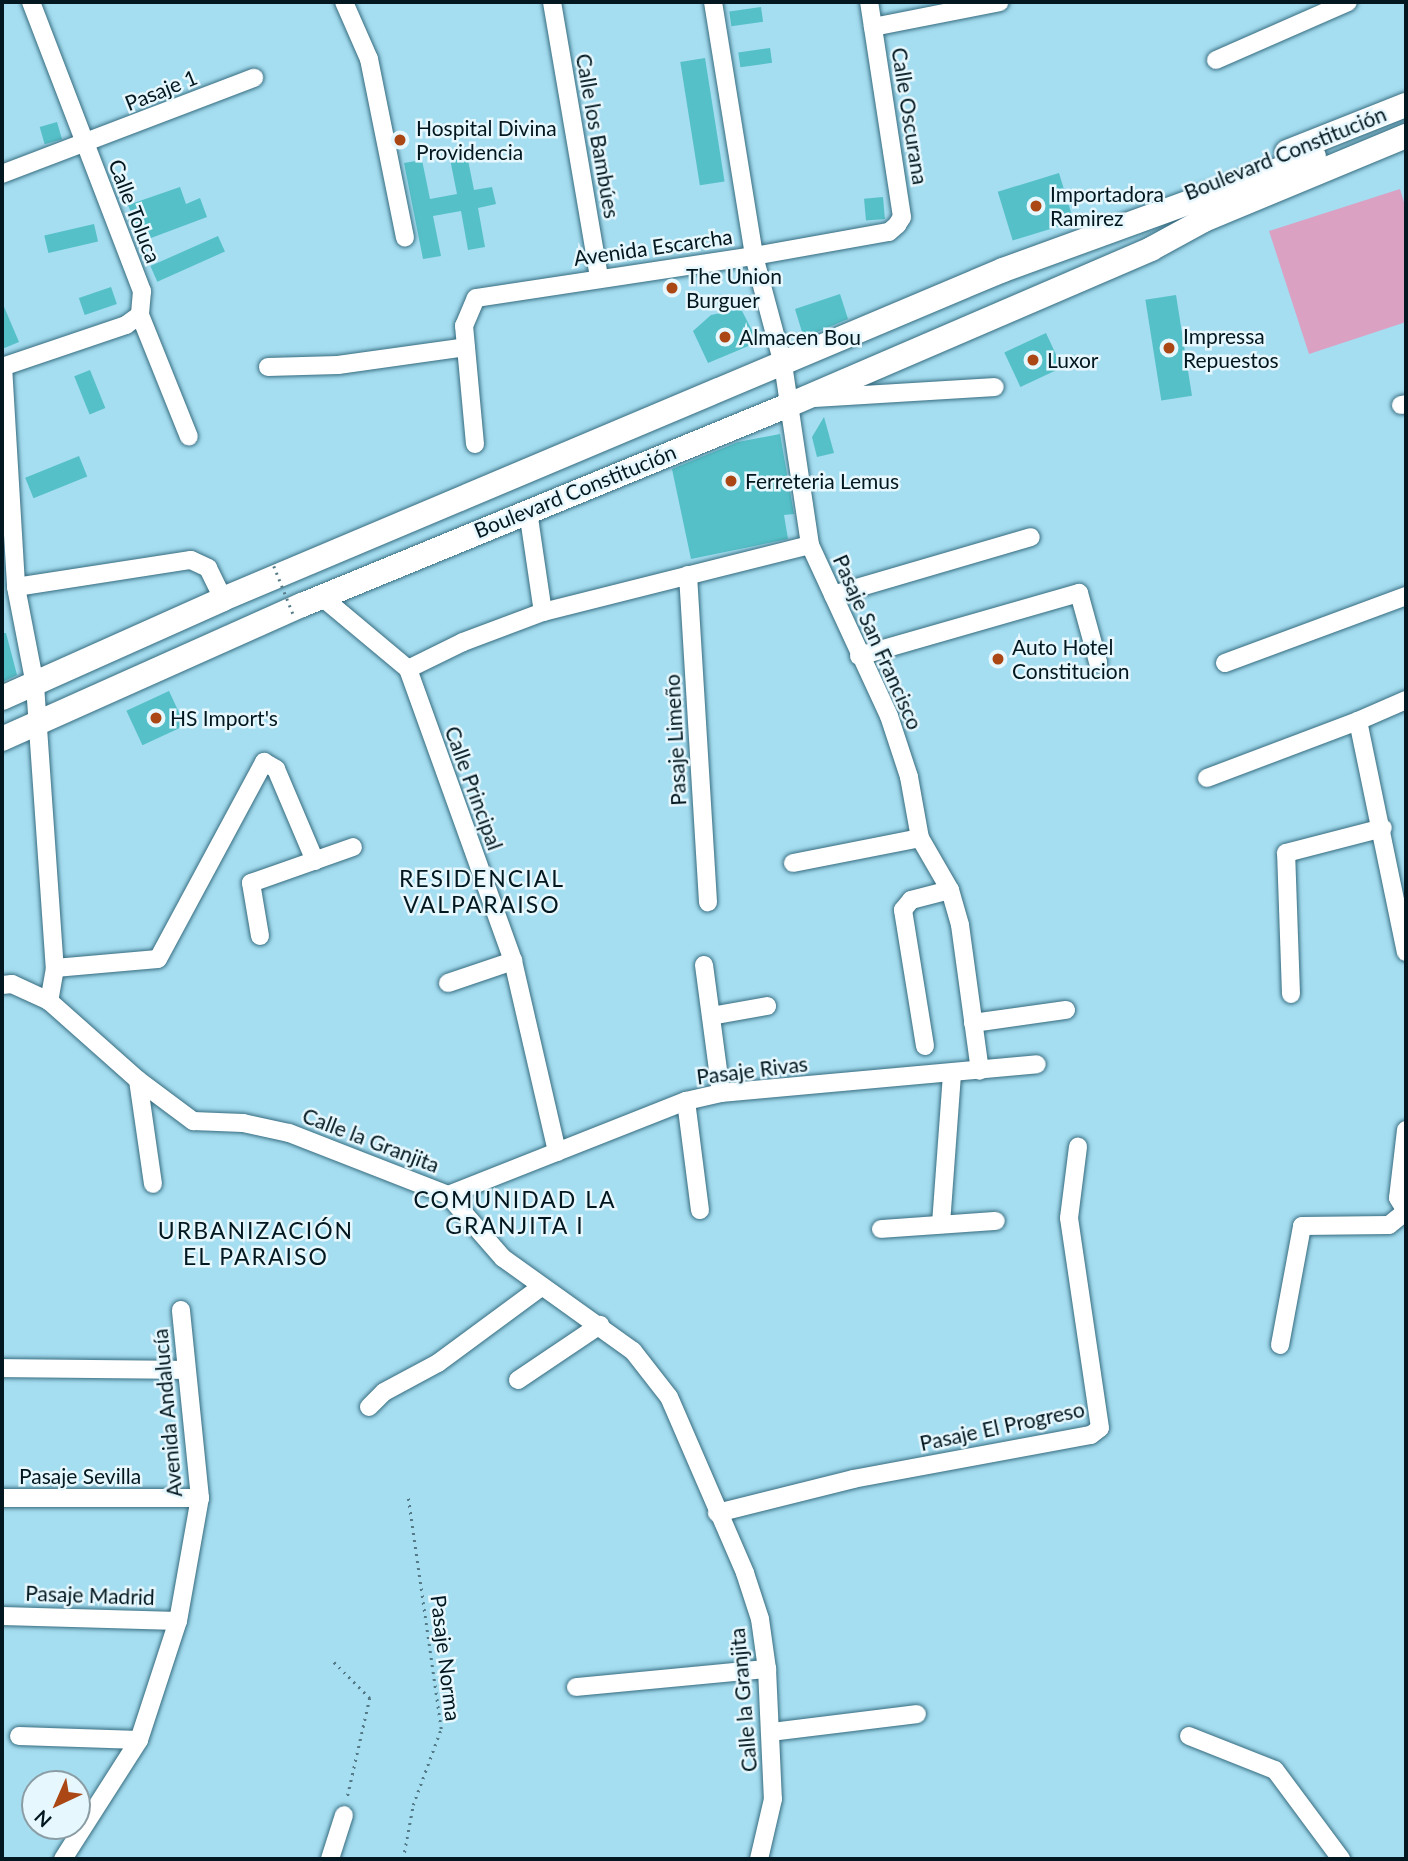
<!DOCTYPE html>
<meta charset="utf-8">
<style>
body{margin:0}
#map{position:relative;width:1408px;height:1861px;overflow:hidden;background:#a5ddf1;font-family:Lato,sans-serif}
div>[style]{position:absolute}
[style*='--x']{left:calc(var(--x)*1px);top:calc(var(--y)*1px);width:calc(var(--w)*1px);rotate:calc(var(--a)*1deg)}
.green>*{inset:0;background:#daa1c3}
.building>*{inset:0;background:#55c0c8;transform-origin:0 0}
.path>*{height:2.5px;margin-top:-1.25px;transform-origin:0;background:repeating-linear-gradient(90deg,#547a88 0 2px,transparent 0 7px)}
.roads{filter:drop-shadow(0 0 2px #376c7f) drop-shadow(0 0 2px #376c7f)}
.minor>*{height:18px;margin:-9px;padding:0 9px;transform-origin:9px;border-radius:9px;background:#fff}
.highway>*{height:24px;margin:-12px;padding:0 12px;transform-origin:12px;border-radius:12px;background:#fff}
.path-bridge>*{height:2.5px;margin-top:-1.25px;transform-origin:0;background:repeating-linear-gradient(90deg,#547a88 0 2px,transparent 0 7px)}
.dots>*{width:19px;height:19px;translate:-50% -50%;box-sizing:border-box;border:4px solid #e6f7fd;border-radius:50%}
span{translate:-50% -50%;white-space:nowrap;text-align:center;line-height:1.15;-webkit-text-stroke:5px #e6f7fd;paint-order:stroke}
.street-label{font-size:21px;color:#02171f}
.poi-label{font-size:21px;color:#02171f}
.left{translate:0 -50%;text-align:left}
.neighbourhood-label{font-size:23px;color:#02171f;letter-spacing:2px}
.frame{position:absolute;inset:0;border:4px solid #02171f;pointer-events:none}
.north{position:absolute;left:21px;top:1770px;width:70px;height:70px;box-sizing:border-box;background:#e6f7fd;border:2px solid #8b9da4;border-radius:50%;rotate:224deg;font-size:19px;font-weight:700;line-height:28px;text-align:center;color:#02171f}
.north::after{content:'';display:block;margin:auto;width:24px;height:32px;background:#ab4715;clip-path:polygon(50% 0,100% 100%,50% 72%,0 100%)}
</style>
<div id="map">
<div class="green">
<div style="clip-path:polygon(1400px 189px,1406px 209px,1406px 322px,1309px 354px,1269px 231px)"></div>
</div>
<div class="building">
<div style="left:761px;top:7px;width:15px;height:32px;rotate:82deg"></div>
<div style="left:770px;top:48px;width:15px;height:32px;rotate:82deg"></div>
<div style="left:705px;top:58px;width:125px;height:25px;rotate:81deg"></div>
<div style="left:57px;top:122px;width:18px;height:18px;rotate:74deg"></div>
<div style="clip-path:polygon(466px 150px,474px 190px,492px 187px,496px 204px,478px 208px,485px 247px,468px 250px,461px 211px,433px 216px,441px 256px,423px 259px,404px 163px,422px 160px,430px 199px,457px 194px,449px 154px)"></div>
<div style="left:1059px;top:173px;width:51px;height:64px;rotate:73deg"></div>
<div style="clip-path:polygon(180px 187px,186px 204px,200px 198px,207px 217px,143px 241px,128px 205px)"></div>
<div style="left:883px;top:197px;width:22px;height:19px;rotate:85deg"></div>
<div style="left:94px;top:224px;width:18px;height:51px;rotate:77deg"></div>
<div style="left:218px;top:236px;width:17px;height:74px;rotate:66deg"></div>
<div style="left:111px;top:287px;width:18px;height:34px;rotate:71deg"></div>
<div style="clip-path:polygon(840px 294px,848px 319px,810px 335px,802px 332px,795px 309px)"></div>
<div style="left:1176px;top:295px;width:102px;height:31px;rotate:81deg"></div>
<div style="clip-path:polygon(2px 302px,19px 342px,2px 349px)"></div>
<div style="clip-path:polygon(741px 309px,758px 342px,708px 363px,693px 331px,711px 315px)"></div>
<div style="left:1046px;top:333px;width:38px;height:46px;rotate:65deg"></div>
<div style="left:90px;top:370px;width:41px;height:17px;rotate:68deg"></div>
<div style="clip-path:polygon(824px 417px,834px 453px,817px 457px,812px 437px)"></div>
<div style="clip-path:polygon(780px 434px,794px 514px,784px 515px,788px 539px,691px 559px,672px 469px,738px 442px)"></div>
<div style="left:79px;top:456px;width:22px;height:58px;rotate:68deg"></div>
<div style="clip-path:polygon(2px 633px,6px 633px,17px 675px,2px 682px)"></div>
<div style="left:169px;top:691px;width:38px;height:47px;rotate:65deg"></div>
</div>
<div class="path">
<div style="--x:334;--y:1662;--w:51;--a:45"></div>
<div style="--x:370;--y:1698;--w:104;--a:102.8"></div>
<div style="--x:403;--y:1859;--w:55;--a:-79.5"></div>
<div style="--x:413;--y:1805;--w:81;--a:-69.8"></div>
<div style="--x:441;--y:1729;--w:233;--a:-98.1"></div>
</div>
<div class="roads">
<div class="minor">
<div style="--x:31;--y:2;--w:310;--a:69"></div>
<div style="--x:142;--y:291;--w:24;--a:95"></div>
<div style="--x:140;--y:315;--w:131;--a:68.1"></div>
<div style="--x:344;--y:2;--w:62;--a:66.3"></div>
<div style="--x:369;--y:59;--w:182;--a:78.6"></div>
<div style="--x:552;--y:2;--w:280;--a:80.3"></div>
<div style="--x:713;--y:2;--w:257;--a:80.8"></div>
<div style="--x:754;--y:256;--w:112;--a:75"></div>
<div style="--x:783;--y:364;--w:183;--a:81.5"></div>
<div style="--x:810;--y:545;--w:188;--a:65.2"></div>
<div style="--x:889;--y:716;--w:64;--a:71.8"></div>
<div style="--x:909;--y:777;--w:62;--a:79.8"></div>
<div style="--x:920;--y:838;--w:60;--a:60"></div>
<div style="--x:950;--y:890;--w:36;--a:74"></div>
<div style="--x:960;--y:925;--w:147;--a:82.2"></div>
<div style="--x:873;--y:27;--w:129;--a:-11.1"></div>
<div style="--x:1216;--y:60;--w:144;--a:-23.7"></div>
<div style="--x:2;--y:174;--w:270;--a:-20.9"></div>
<div style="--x:3;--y:366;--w:221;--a:86.6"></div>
<div style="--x:16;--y:587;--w:100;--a:79"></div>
<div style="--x:35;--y:685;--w:284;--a:86"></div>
<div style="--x:55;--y:968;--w:34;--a:100"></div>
<div style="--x:2;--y:367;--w:131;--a:-18.7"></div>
<div style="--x:126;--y:325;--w:17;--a:-36"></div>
<div style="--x:268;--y:367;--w:70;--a:-1.6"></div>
<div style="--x:338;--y:365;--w:129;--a:-8"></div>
<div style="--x:815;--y:398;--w:180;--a:-3.5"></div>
<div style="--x:1401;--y:405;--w:5;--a:-11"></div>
<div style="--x:475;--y:444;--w:119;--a:-95.3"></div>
<div style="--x:464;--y:326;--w:30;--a:-67"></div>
<div style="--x:476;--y:298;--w:281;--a:-8.6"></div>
<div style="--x:754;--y:256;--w:137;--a:-10.1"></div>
<div style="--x:889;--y:232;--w:11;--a:-41"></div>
<div style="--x:897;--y:225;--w:9;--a:-58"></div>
<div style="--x:902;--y:217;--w:218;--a:-98.7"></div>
<div style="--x:528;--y:511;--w:102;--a:81.6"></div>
<div style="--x:688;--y:575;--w:328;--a:86.5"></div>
<div style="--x:16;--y:587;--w:177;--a:-8.8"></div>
<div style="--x:191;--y:560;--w:19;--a:25"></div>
<div style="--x:208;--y:568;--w:34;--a:64"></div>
<div style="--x:833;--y:595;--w:206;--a:-16.3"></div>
<div style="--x:322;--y:597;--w:112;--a:39.9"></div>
<div style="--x:408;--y:669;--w:310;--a:70.2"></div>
<div style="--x:513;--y:961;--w:196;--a:77"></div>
<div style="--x:859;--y:656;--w:229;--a:-16"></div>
<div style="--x:1079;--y:593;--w:72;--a:74.6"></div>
<div style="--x:1225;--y:663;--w:193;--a:-20.3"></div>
<div style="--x:408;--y:669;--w:61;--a:-26.1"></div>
<div style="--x:463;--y:642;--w:85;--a:-20.6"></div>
<div style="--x:543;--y:612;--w:275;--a:-14.1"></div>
<div style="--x:1406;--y:700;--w:52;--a:156.4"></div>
<div style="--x:1358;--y:721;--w:236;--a:78.3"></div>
<div style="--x:1207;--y:778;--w:161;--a:-20.7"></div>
<div style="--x:793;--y:863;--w:129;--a:-11.1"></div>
<div style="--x:260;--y:936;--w:54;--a:-99.6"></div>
<div style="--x:251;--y:883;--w:108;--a:-19.4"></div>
<div style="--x:704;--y:965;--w:129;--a:82.4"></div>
<div style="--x:55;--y:968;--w:103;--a:-5"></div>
<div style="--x:158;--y:959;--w:224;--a:-61.7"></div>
<div style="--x:264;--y:762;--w:14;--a:30"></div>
<div style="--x:276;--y:769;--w:100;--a:67"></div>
<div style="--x:448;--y:983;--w:69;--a:-18.7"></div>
<div style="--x:2;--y:985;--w:10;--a:-6"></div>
<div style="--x:12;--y:984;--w:41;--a:24.7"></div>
<div style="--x:49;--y:1001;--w:119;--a:41.6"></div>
<div style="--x:138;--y:1080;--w:69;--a:36.7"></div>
<div style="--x:193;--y:1121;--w:50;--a:2.3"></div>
<div style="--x:243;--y:1123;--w:47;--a:12.3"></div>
<div style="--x:289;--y:1133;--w:171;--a:21.3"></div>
<div style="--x:448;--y:1195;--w:84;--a:48.9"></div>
<div style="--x:503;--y:1258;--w:160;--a:35.6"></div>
<div style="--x:633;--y:1351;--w:58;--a:52"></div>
<div style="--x:669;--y:1397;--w:192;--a:66.6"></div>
<div style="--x:745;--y:1573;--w:48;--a:71.9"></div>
<div style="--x:760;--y:1619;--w:50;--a:82"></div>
<div style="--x:767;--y:1669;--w:130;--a:87.4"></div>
<div style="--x:773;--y:1799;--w:62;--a:103.1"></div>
<div style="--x:1291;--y:994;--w:141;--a:-92"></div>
<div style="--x:1286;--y:853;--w:100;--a:-14.5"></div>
<div style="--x:711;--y:1016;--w:57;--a:-10.1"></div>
<div style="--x:973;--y:1023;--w:94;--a:-8"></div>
<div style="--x:925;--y:1046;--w:138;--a:-99.2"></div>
<div style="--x:903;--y:910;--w:13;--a:-51"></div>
<div style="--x:911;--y:900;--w:40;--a:-14.4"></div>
<div style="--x:138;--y:1080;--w:105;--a:81.8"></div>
<div style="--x:686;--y:1101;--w:110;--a:82.7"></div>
<div style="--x:1406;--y:1130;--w:68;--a:96.7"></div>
<div style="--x:1398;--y:1198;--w:15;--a:58"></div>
<div style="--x:448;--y:1195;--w:256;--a:-21.6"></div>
<div style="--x:686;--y:1101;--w:36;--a:-13"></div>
<div style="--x:721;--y:1093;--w:317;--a:-5.2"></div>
<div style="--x:941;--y:1224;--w:150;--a:-85.8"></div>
<div style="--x:881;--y:1229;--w:115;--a:-4"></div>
<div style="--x:1280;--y:1345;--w:121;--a:-79.5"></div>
<div style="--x:1302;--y:1226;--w:87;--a:-0.7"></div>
<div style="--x:1389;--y:1225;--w:22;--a:-39"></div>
<div style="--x:2;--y:1368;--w:182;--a:0.6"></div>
<div style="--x:518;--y:1380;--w:99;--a:-33.9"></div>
<div style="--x:369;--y:1407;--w:21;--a:-45"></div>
<div style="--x:384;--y:1392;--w:61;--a:-28.2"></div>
<div style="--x:438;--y:1363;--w:128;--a:-36.4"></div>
<div style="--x:2;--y:1498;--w:198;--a:0"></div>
<div style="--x:717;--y:1513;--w:140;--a:-14"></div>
<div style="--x:853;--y:1479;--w:242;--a:-10.5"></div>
<div style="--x:1091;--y:1435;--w:11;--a:-38"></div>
<div style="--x:1100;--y:1428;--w:212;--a:-98.4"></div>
<div style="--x:1069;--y:1218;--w:72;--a:-82.8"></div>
<div style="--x:2;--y:1616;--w:176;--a:1.6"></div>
<div style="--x:576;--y:1687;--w:192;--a:-5.4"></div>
<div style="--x:771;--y:1732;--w:147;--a:-7"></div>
<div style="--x:19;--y:1736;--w:120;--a:1.9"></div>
<div style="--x:1189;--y:1736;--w:92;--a:21.6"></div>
<div style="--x:1275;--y:1770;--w:111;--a:53.4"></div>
<div style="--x:63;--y:1859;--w:141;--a:-57.4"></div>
<div style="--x:139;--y:1740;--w:125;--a:-71.9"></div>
<div style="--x:178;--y:1621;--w:125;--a:-79.9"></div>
<div style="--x:200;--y:1498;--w:189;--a:-95.8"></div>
<div style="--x:330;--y:1859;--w:46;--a:-72.3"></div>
</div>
<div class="highway">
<div style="--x:1287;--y:152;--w:128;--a:-21.6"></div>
<div style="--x:2;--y:698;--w:242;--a:-24.1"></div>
<div style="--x:223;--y:599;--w:847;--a:-22.87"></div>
<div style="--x:1003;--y:270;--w:331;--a:-20"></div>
<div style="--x:2;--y:739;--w:329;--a:-24.1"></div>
<div style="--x:302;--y:605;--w:526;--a:-22.33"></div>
<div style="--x:789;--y:405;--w:394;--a:-23.3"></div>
<div style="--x:1151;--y:249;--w:60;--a:-28.7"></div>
<div style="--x:1204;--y:220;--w:219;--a:-22.6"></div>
</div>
</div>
<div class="path-bridge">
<div style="--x:274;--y:566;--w:54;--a:68.2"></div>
</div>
<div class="dots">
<div style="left:400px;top:140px;background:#ab4715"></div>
<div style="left:1036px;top:206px;background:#ab4715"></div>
<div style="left:672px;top:288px;background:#ab4715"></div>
<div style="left:725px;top:337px;background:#ab4715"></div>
<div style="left:1169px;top:348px;background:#ab4715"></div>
<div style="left:1033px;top:360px;background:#ab4715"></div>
<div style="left:731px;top:481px;background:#ab4715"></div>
<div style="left:998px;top:659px;background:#ab4715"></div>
<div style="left:156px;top:718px;background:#ab4715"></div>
</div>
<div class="street-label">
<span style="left:161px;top:90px;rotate:-22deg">Pasaje 1</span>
<span style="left:910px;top:116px;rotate:81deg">Calle Oscurana</span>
<span style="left:598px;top:136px;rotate:80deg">Calle los Bambúes</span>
<span style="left:1285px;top:153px;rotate:-22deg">Boulevard Constitución</span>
<span style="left:135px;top:211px;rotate:69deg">Calle Toluca</span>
<span style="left:653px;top:247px;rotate:-8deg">Avenida Escarcha</span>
<span style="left:575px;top:491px;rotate:-22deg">Boulevard Constitución</span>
<span style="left:878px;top:642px;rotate:66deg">Pasaje San Francisco</span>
<span style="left:675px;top:740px;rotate:-93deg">Pasaje Limeño</span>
<span style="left:474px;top:788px;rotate:70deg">Calle Principal</span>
<span style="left:752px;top:1070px;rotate:-7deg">Pasaje Rivas</span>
<span style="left:371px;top:1140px;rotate:21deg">Calle la Granjita</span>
<span style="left:167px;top:1413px;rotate:-95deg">Avenida Andalucía</span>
<span style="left:1002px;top:1426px;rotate:-12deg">Pasaje El Progreso</span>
<span style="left:80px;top:1476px">Pasaje Sevilla</span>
<span style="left:90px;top:1595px;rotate:2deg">Pasaje Madrid</span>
<span style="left:446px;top:1658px;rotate:83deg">Pasaje Norma</span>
<span style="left:743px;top:1700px;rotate:-95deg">Calle la Granjita</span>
</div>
<div class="poi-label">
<span class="left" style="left:416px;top:140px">Hospital Divina<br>Providencia</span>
<span class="left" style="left:1050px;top:206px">Importadora<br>Ramirez</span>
<span class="left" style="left:686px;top:288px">The Union<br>Burguer</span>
<span class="left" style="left:1183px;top:348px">Impressa<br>Repuestos</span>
<span class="left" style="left:739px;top:337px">Almacen Bou</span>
<span class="left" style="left:1047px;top:360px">Luxor</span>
<span class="left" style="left:745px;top:481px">Ferreteria Lemus</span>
<span class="left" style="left:1012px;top:659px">Auto Hotel<br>Constitucion</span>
<span class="left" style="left:170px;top:718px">HS Import's</span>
</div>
<div class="neighbourhood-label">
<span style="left:482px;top:891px">RESIDENCIAL<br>VALPARAISO</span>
<span style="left:515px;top:1212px">COMUNIDAD LA<br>GRANJITA I</span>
<span style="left:256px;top:1243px">URBANIZACIÓN<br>EL PARAISO</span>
</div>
<div class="frame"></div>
<div class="north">N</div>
</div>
